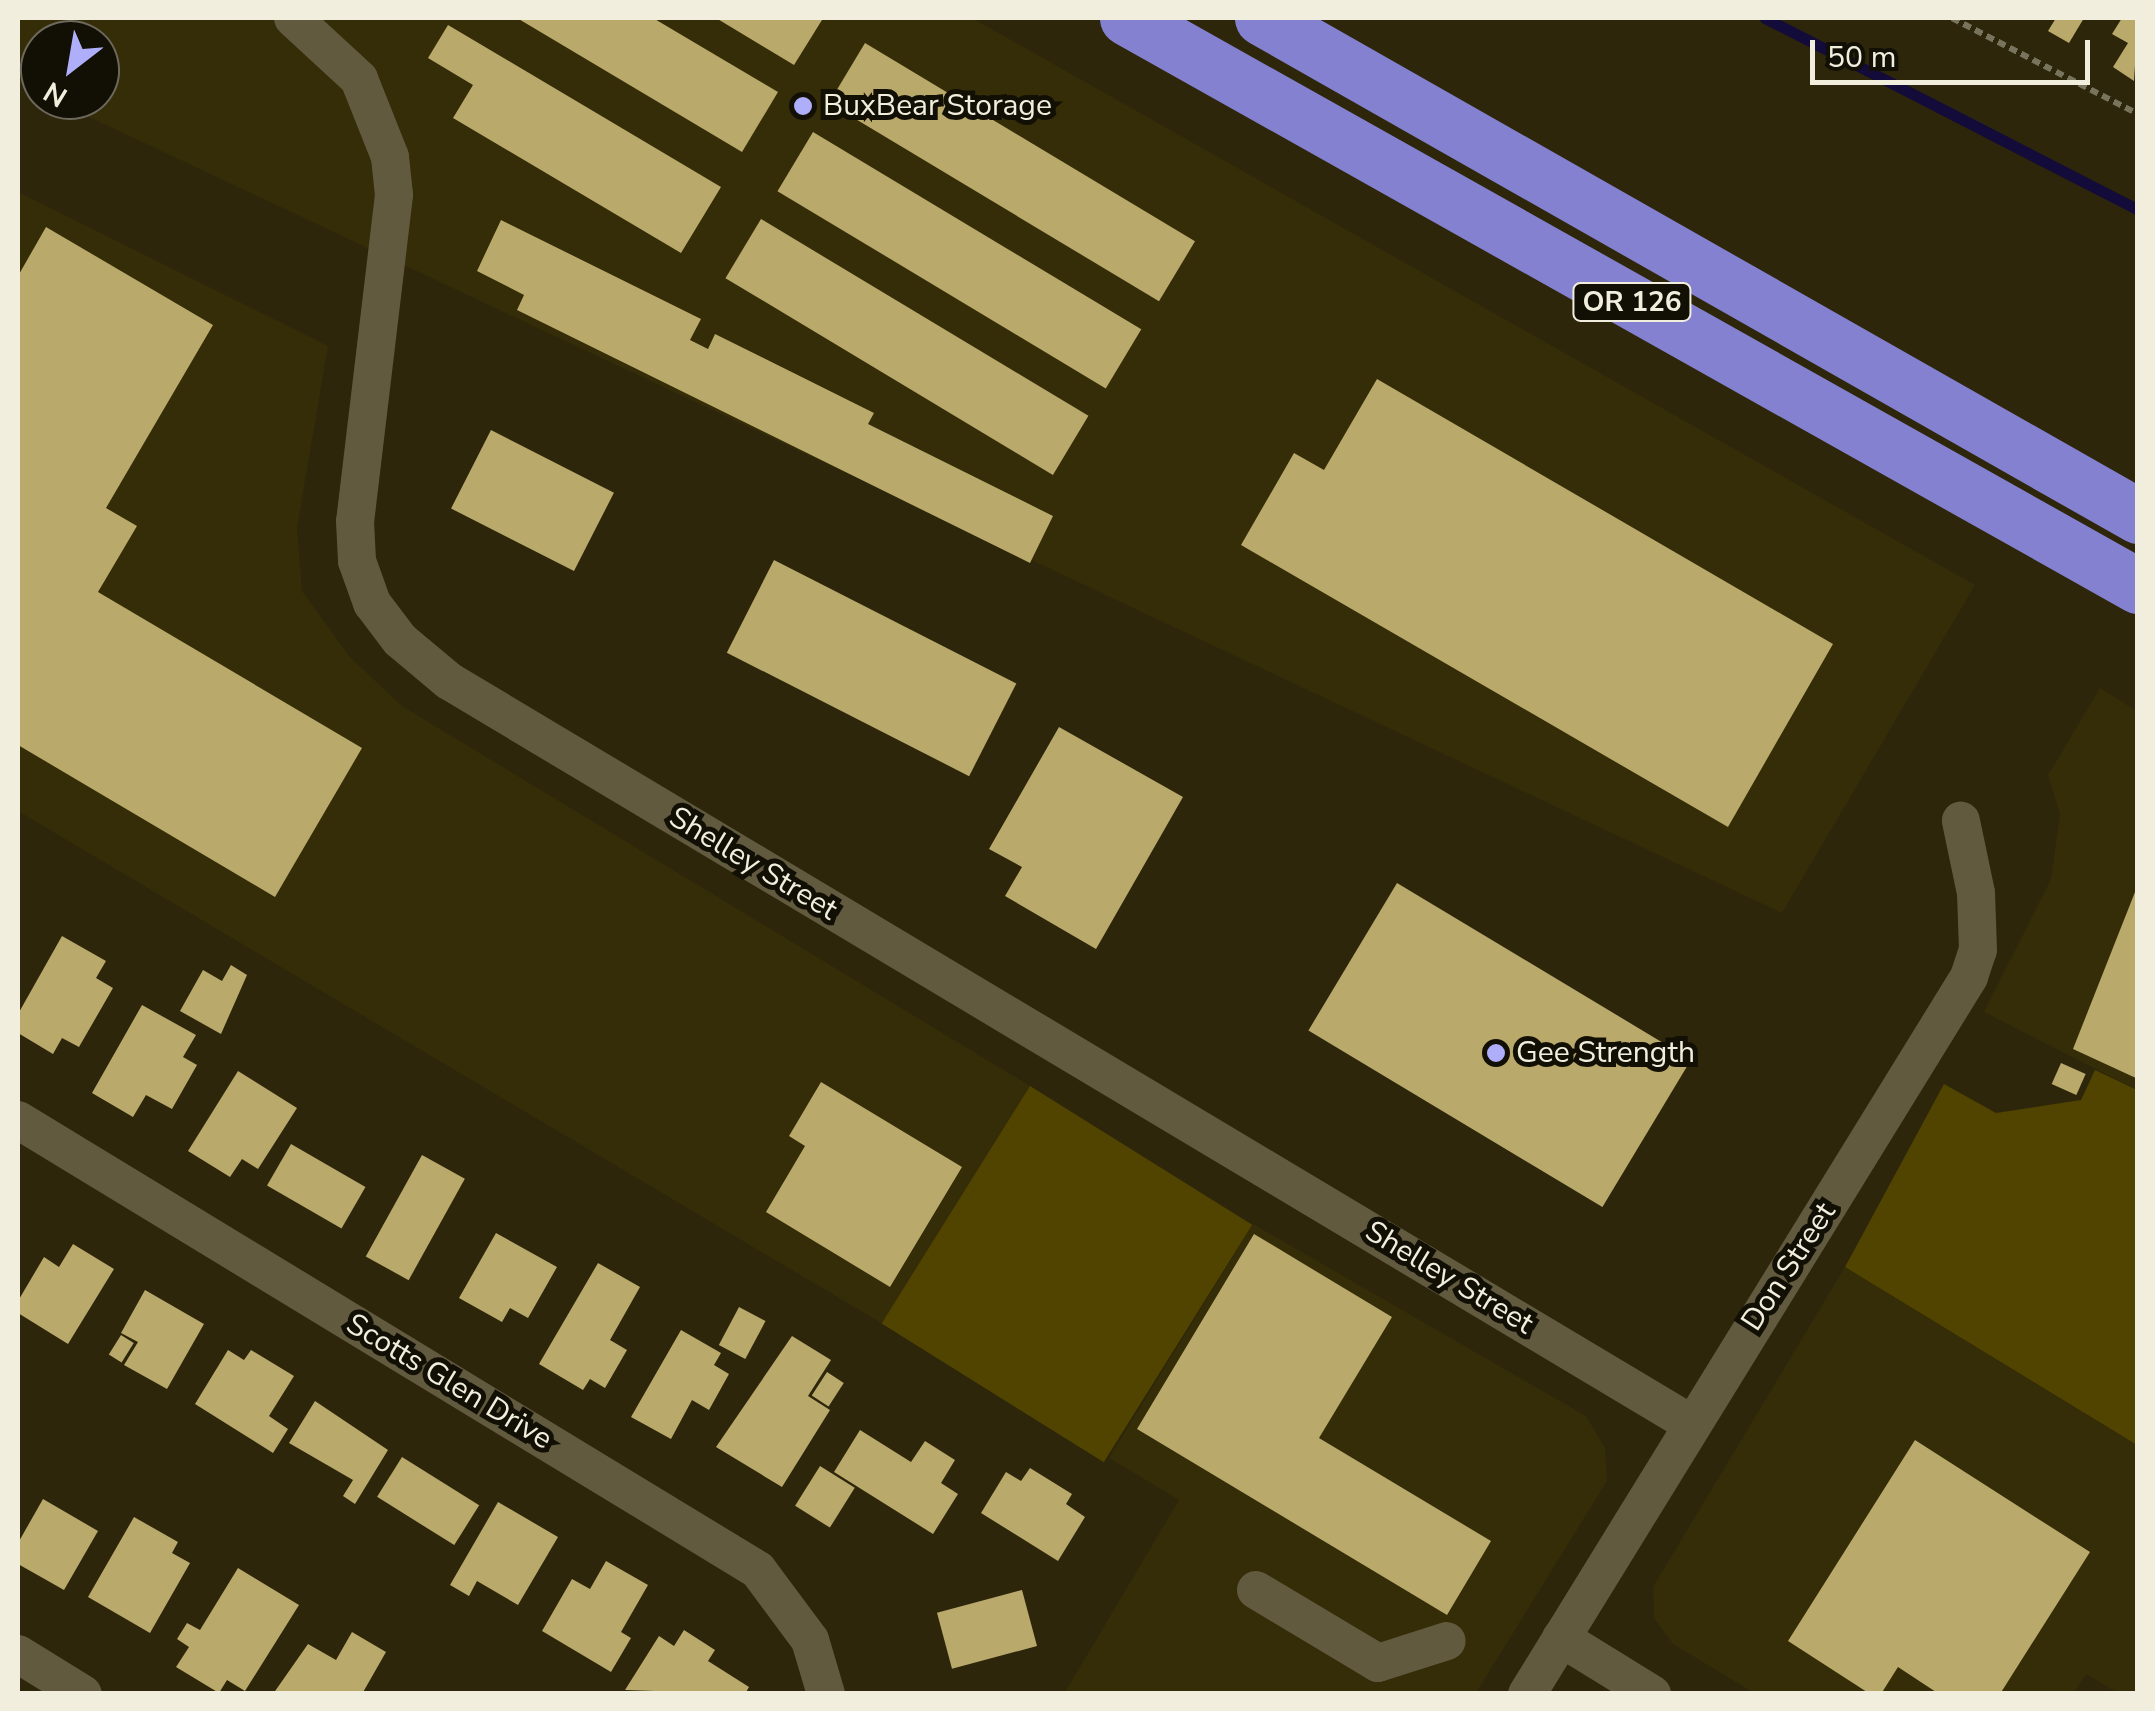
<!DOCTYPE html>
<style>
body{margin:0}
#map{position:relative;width:2155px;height:1711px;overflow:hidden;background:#2d260b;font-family:"Nunito Sans",sans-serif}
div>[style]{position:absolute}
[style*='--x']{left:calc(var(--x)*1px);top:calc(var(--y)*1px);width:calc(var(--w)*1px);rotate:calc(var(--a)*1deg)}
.built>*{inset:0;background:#352c08}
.green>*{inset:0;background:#514300;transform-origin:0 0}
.stream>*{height:11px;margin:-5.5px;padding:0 5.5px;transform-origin:5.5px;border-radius:5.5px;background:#130b39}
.building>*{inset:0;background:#b9a96b;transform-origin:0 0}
.path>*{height:6px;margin-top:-3px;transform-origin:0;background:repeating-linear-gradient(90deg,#78735c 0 8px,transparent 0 13px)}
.minor>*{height:38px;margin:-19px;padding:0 19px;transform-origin:19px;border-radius:19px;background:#625a3f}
.highway>*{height:55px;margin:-27.5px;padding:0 27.5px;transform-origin:27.5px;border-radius:27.5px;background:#8481d0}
.dots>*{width:28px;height:28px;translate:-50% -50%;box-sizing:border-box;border:5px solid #120f05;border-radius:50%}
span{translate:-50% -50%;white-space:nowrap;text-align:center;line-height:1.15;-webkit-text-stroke:10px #120f05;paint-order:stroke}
.shield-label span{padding:2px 8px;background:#120f05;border:2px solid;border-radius:8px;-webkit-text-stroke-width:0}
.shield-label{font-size:28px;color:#f2eede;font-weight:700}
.poi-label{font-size:30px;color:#f2eede}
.left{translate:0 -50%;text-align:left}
.street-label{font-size:30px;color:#f2eede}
.frame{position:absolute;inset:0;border:20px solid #f2eede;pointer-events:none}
.north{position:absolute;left:20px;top:20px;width:100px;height:100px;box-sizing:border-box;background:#120f05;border:2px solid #6c685c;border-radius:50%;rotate:211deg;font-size:28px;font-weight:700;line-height:40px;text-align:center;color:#f2eede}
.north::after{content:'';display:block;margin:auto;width:35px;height:45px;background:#afaefa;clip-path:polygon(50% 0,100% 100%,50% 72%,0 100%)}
.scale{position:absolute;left:1810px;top:40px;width:280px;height:45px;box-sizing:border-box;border:5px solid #f2eede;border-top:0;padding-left:12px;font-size:30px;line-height:35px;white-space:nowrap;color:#f2eede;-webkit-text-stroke:8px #120f05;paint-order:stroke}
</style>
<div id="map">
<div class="built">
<div style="clip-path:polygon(18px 18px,972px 18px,1975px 585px,1782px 913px,53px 100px,100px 100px,100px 40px,40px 40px,40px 94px,18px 83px)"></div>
<div style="clip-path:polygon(18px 192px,328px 346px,297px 528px,302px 591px,350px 657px,402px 706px,1030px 1086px,888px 1327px,18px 811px)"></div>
<div style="clip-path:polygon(2100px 688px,2137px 711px,2137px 1090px,1984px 1012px,2051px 879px,2060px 814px,2048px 775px)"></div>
<div style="clip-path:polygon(1253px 1224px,1586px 1416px,1605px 1448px,1607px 1481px,1476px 1693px,1064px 1694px,1179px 1500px,1109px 1458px)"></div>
<div style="clip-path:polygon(1845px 1267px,2137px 1445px,2137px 1693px,2118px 1693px,2086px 1674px,2074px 1693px,1754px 1693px,1673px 1644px,1654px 1618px,1653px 1587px)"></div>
</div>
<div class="green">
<div style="clip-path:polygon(2095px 1070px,2137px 1090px,2137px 1445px,1845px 1267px,1944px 1084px,1996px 1113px,2081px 1100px)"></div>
<div style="left:1030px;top:1086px;width:262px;height:280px;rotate:32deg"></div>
</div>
<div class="stream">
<div style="--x:1765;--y:18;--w:420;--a:27.2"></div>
</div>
<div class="building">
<div style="clip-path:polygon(517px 18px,653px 18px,778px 92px,742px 152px)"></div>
<div style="clip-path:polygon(716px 18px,818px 18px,822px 20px,794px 65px)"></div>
<div style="clip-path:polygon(2056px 18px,2084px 18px,2069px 43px,2048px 31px)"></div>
<div style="clip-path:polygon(2122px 18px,2138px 18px,2134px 81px,2113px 67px,2128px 43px,2112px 34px)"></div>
<div style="clip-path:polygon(448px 25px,721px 187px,681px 253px,453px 118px,473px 85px,428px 58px)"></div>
<div style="left:865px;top:43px;width:385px;height:70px;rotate:31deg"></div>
<div style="left:813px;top:132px;width:383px;height:69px;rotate:31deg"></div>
<div style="left:761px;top:219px;width:382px;height:69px;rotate:31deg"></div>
<div style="clip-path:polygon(501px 220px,701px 319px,690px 340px,708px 349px,715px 334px,874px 413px,868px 424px,1053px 516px,1030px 563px,517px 310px,524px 295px,477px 271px)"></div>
<div style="clip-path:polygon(46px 227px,213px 325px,106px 508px,137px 526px,98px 592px,362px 748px,275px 897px,18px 745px,18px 276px)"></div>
<div style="clip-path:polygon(1377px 379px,1833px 644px,1728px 827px,1241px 545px,1294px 453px,1324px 470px)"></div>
<div style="left:491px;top:430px;width:138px;height:88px;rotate:27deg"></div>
<div style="left:774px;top:560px;width:272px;height:104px;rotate:27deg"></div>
<div style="clip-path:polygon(1059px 727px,1183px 797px,1096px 949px,1005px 896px,1022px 867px,989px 849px)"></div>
<div style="left:1397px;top:883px;width:343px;height:172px;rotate:31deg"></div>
<div style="clip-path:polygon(2137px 887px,2138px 887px,2138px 1079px,2073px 1049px)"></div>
<div style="clip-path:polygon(62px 936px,106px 961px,96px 978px,113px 988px,79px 1047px,62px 1038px,53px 1054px,18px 1033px,18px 1014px)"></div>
<div style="clip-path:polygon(231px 965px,247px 975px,221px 1034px,180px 1011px,203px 970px,222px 981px)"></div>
<div style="clip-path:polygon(142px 1005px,196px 1035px,183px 1057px,197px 1065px,172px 1109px,146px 1095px,133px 1117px,92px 1093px)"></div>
<div style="left:2061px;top:1063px;width:27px;height:23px;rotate:24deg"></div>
<div style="clip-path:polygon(238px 1071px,297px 1108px,258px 1169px,242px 1159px,230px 1177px,188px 1151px)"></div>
<div style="clip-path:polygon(821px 1082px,962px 1167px,890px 1287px,766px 1212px,805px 1146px,789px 1136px)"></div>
<div style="left:291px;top:1144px;width:86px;height:48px;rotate:30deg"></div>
<div style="left:422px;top:1155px;width:49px;height:116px;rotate:29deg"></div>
<div style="clip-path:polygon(496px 1233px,557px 1267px,528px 1318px,510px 1308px,502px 1322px,459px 1298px)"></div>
<div style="clip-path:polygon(1254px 1234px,1392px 1317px,1319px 1438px,1491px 1541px,1447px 1615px,1137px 1429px)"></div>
<div style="clip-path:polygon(73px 1244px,114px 1269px,68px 1344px,18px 1313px,18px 1301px,44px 1257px,59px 1267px)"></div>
<div style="clip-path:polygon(598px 1263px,640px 1287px,610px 1340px,627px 1350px,605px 1388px,590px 1379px,583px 1390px,539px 1364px)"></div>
<div style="clip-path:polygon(145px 1290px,204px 1324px,167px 1389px,124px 1365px,138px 1342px,121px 1333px)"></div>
<div style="left:739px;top:1307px;width:30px;height:43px;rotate:28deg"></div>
<div style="clip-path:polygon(681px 1330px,721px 1353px,714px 1365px,729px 1374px,709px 1410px,692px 1400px,671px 1439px,631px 1417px)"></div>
<div style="left:121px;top:1335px;width:15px;height:23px;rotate:32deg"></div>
<div style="clip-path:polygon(792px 1336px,831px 1360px,808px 1396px,830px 1410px,782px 1487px,716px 1447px)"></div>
<div style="clip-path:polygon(228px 1350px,244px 1360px,251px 1350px,294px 1376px,269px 1416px,288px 1429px,273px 1453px,195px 1404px)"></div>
<div style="left:827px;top:1372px;width:20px;height:28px;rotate:33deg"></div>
<div style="clip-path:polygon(315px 1401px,388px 1450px,355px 1504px,343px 1496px,353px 1480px,289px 1443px)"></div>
<div style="clip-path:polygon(860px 1430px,911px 1462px,925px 1441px,955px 1460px,941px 1483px,958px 1494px,933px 1534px,834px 1472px)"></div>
<div style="clip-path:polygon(1915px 1440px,2090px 1552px,2000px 1694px,1939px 1694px,1898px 1667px,1881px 1694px,1870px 1694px,1788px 1641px)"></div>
<div style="left:402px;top:1457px;width:91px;height:47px;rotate:32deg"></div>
<div style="left:820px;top:1466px;width:41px;height:47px;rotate:32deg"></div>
<div style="clip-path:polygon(1030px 1468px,1072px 1494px,1066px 1504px,1085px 1517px,1058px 1561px,981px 1513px,1006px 1472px,1021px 1481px)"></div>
<div style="clip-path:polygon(43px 1499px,98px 1531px,64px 1590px,18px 1564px,18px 1543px)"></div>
<div style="clip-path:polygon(498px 1502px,558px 1537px,518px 1605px,477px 1581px,469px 1596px,450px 1585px)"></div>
<div style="clip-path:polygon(134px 1517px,178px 1542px,172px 1553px,190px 1563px,150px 1633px,88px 1597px)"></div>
<div style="clip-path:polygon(606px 1561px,648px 1585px,621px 1632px,631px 1638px,611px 1672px,542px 1631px,572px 1579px,590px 1589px)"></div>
<div style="clip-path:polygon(238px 1568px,299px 1605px,245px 1691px,227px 1680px,219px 1693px,176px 1667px,189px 1647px,177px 1639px,187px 1623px,200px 1630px)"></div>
<div style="left:1022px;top:1590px;width:58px;height:88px;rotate:75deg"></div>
<div style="clip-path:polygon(684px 1630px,715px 1650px,708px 1661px,749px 1687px,745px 1694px,625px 1690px,659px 1636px,674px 1646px)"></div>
<div style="clip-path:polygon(352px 1632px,386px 1652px,362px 1694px,273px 1694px,308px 1644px,336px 1660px)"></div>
</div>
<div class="path">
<div style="--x:1952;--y:18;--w:209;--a:27.3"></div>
</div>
<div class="minor">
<div style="--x:293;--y:18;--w:90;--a:42.7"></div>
<div style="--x:359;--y:79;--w:84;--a:68.3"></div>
<div style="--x:390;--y:157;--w:38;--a:84"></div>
<div style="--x:394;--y:195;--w:328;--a:96.8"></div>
<div style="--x:355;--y:521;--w:40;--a:87.1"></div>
<div style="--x:357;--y:561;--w:45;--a:70.3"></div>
<div style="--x:372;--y:603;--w:46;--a:52.9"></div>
<div style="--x:400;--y:640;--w:64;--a:39.9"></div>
<div style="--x:449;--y:681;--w:1446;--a:30.88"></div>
<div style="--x:18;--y:1120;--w:866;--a:31.3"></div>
<div style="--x:758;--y:1570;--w:87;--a:53.4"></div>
<div style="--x:810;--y:1640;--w:56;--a:73.5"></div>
<div style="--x:1256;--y:1590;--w:142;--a:30.9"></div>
<div style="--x:1378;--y:1663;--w:72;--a:-17.7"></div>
<div style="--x:1561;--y:1638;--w:107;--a:31.6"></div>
<div style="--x:18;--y:1654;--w:76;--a:31.6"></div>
<div style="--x:1527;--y:1694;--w:842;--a:-58.35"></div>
<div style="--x:1969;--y:977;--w:28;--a:-72"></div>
<div style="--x:1978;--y:950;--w:57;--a:-92"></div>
<div style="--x:1976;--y:893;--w:74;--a:-101.8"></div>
</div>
<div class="highway">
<div style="--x:1127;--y:18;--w:1160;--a:29.33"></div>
<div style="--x:1262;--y:18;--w:1008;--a:29.62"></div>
</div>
<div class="dots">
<div style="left:803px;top:106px;background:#afaefa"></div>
<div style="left:1496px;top:1053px;background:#afaefa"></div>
</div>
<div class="shield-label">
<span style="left:1632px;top:302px">OR 126</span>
</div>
<div class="poi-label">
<span class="left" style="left:823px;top:106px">BuxBear Storage</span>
<span class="left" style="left:1516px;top:1053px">Gee Strength</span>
</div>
<div class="street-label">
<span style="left:753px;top:864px;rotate:31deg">Shelley Street</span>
<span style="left:1789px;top:1267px;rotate:-57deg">Don Street</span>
<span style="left:1449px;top:1278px;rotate:31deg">Shelley Street</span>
<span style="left:449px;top:1382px;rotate:31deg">Scotts Glen Drive</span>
</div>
<div class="frame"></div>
<div class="north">N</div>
<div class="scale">50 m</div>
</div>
